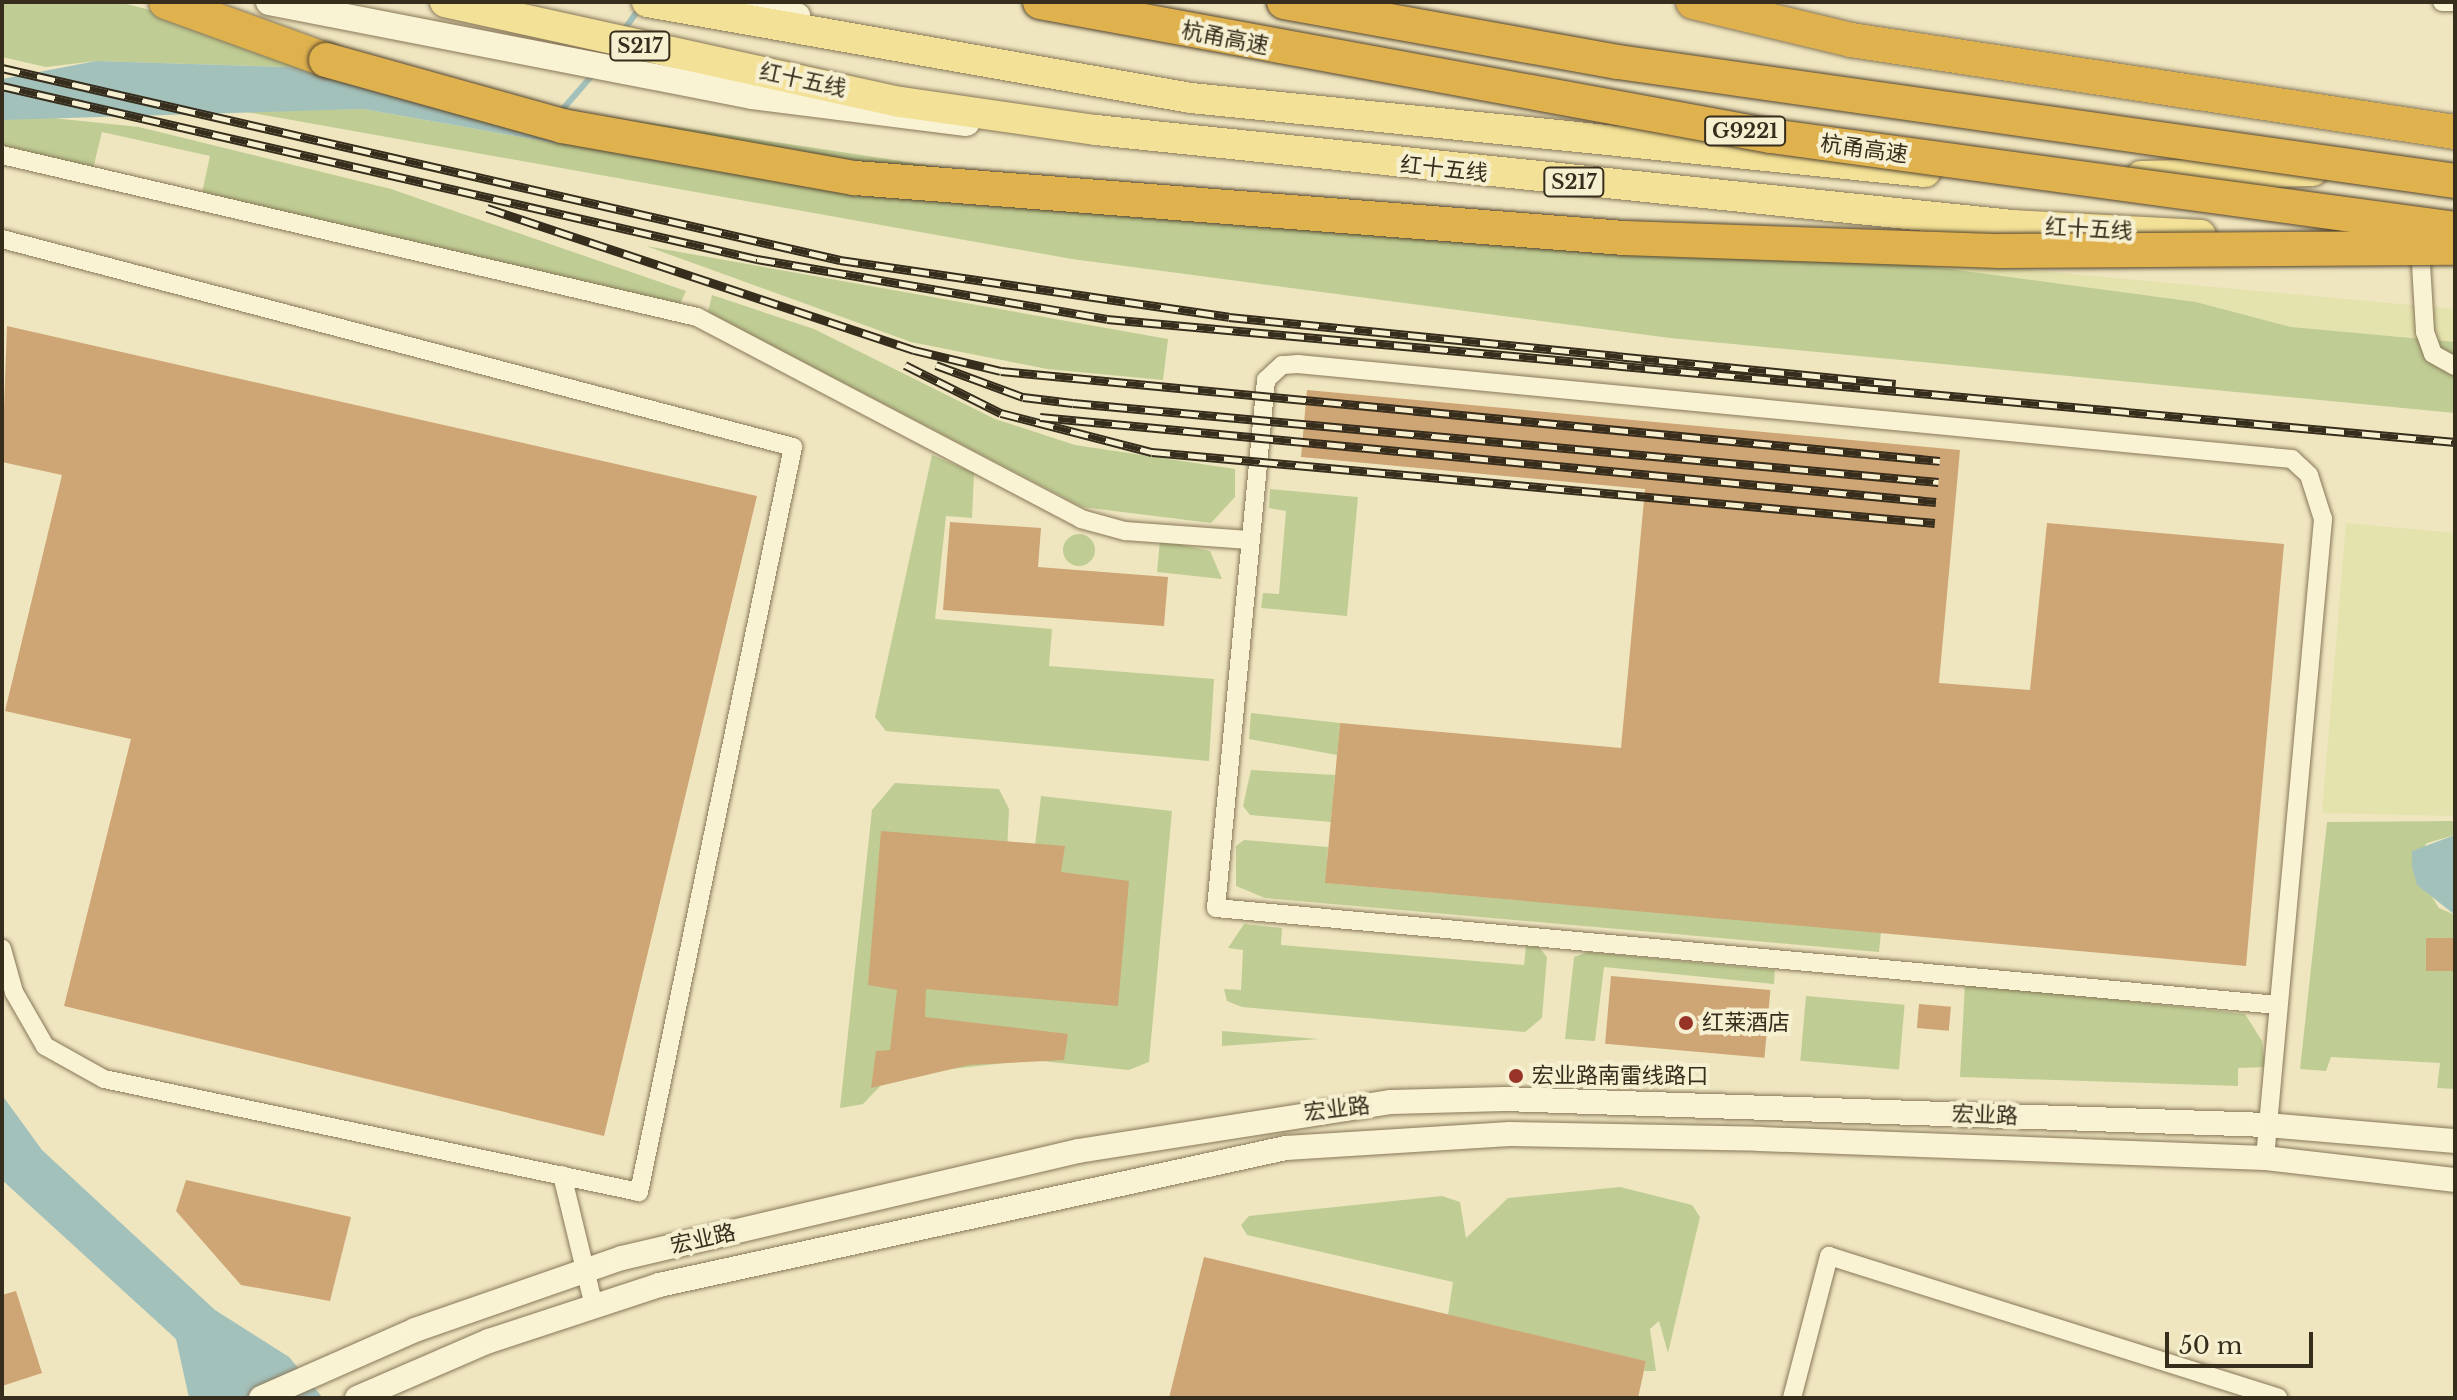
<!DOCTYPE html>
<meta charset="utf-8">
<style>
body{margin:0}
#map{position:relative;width:2457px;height:1400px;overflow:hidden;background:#efe6c0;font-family:"Libre Baskerville","Noto Sans SC",serif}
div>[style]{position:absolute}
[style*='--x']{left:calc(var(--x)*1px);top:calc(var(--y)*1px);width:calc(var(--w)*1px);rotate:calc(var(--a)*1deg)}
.farmland>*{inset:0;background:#e4e2ad}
.green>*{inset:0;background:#bfcd94;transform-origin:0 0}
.round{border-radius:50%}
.water>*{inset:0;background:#a3c1bb}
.stream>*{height:6px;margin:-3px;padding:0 3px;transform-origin:3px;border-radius:3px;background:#a3c1bb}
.building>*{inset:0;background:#cea575;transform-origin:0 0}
.roads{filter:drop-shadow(0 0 2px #887758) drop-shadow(0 0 2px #887758)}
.minor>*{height:18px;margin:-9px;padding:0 9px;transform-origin:9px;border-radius:9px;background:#f9f3d3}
.tertiary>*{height:24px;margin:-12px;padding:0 12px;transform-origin:12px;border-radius:12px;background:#f9f3d3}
.secondary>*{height:26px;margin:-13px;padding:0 13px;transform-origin:13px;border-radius:13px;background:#f9f3d3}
.primary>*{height:30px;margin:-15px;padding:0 15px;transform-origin:15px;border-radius:15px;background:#f3e197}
.motorway>*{height:34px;margin:-17px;padding:0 17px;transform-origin:17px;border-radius:17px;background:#e0b24e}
.rail>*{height:9px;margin-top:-4.5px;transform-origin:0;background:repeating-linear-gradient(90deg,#f6efd0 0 18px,#372d1c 0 36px);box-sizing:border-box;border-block:2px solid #372d1c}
.bridges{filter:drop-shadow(0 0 2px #55442c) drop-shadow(0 0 2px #55442c)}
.motorway-bridge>*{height:34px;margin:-17px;padding:0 17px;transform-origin:17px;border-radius:17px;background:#e0b24e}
.dots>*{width:22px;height:22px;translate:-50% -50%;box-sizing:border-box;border:4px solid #f6efd0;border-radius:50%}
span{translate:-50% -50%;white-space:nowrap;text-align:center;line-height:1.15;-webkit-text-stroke:8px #f6efd0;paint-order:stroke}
.shield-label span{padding:2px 6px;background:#f6efd0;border:2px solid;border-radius:6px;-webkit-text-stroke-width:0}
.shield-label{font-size:20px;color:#372d1c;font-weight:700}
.street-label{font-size:22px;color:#372d1c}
.poi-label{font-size:22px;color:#372d1c}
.left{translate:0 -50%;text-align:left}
.frame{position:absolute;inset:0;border:4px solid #372d1c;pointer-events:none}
.scale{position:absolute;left:2165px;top:1332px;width:148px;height:36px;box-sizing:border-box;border:4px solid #372d1c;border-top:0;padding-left:10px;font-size:24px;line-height:28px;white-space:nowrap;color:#372d1c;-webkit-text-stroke:6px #f6efd0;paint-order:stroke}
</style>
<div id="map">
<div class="farmland">
<div style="clip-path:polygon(1807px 250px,2455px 309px,2455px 342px,2291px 327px,2196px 302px)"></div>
<div style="clip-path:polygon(2346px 523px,2455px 533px,2455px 816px,2322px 813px)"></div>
</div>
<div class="green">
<div style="clip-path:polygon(2px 2px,119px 2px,386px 70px,96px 61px,46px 67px,2px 57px)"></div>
<div style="clip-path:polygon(363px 109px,560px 144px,592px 114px,1019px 179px,1807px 250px,2196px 302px,2291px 327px,2455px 342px,2455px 413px,1670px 338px,1072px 259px,241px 111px)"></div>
<div style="clip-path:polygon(34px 116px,139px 127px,391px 189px,686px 291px,680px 304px,202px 193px,210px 156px,102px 132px,93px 169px,2px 145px,2px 120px)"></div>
<div style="clip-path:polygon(646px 246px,1168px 339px,1163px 380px,1047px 369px,911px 342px)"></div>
<div style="clip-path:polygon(712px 295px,814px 329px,995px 419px,1075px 445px,1235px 469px,1235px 497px,1211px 523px,1082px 507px,708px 312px)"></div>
<div style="clip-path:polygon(932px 455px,974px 473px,972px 518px,946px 516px,935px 619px,1052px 629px,1049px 666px,1214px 679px,1209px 761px,886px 731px,875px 717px)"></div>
<div style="clip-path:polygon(1270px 489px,1358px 497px,1347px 616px,1261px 608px,1263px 593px,1279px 594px,1286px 511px,1269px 508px)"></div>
<div class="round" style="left:1063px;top:534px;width:32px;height:32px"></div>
<div style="clip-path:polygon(1160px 540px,1210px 551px,1222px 579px,1157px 572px)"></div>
<div style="clip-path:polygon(1251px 713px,1340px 723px,1337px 755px,1249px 739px)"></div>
<div style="clip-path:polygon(1251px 770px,1335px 775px,1331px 822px,1250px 815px,1243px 806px)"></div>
<div style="clip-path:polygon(895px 783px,999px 789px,1009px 809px,1007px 854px,1034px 854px,1041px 796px,1172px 811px,1149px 1062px,1129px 1070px,1031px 1060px,890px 1076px,863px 1104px,840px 1108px,872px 810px)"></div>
<div style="clip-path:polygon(2455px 821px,2455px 835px,2427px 843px,2412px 866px,2439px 908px,2455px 915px,2455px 1089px,2437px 1088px,2440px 1063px,2331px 1057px,2326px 1071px,2300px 1069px,2327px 822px)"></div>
<div style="clip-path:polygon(1244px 840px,1328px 847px,1326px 883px,1881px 932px,1879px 952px,1265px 898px,1236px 886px,1236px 846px)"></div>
<div style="clip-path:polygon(1244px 924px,1282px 928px,1281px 945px,1524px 965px,1526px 946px,1539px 947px,1547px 957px,1542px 1018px,1525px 1032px,1242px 1007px,1227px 1001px,1224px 989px,1241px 990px,1243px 950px,1228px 948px)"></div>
<div style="clip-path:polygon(1588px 952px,1775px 970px,1774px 984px,1604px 967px,1595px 1041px,1565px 1039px,1574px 957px)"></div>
<div style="clip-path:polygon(1965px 983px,2245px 1014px,2262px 1041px,2265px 1067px,2238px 1068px,2238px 1086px,1960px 1077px)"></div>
<div style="left:1806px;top:996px;width:99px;height:65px;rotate:5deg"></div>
<div style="clip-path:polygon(1222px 1031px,1319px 1039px,1222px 1046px)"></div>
<div style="clip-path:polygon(1620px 1187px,1692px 1205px,1700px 1217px,1668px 1353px,1659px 1321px,1650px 1329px,1656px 1371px,1644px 1371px,1646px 1361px,1448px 1315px,1453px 1282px,1247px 1235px,1241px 1225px,1249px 1216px,1442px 1196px,1460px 1202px,1466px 1238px,1508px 1198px)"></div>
</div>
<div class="water">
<div style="clip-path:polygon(96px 61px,386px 70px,592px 114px,560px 144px,363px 109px,2px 120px,2px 79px)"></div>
<div style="clip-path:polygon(2455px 835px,2455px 915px,2417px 885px,2412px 866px,2412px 851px)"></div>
<div style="clip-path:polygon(2px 1095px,42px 1150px,215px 1310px,289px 1357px,323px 1398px,189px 1398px,176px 1339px,2px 1180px)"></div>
</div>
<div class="stream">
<div style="--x:622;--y:33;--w:33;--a:-55"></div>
<div style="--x:562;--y:110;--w:50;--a:-49"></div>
</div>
<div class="building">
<div style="clip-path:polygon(7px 326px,757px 496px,604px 1136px,64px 1006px,131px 739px,5px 711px,62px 475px,2px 462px)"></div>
<div style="clip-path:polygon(1307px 390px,1960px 450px,1939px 683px,2030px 690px,2047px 523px,2284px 544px,2246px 966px,1325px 883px,1340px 723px,1621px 748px,1645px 489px,1301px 457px)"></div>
<div style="clip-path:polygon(950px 522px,1041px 528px,1038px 567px,1168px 577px,1164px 626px,943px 610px)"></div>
<div style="clip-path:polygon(881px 831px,1065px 846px,1061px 872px,1129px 881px,1118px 1006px,926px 989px,925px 1017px,1068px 1034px,1064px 1060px,969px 1065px,871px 1088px,876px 1051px,890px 1050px,897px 990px,868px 985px)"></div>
<div style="left:2455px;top:938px;width:33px;height:29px;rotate:90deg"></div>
<div style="left:1611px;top:976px;width:160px;height:68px;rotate:5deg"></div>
<div style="left:1919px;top:1004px;width:32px;height:24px;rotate:5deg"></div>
<div style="clip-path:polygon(186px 1180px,351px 1217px,330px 1301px,241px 1285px,176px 1211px)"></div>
<div style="clip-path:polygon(1204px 1257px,1646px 1361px,1638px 1398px,1169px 1398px)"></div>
<div style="clip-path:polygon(16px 1291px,42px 1373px,2px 1386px,2px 1295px)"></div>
</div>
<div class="roads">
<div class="minor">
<div style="--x:2442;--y:2;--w:13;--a:0"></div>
<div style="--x:2;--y:155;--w:714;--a:13.12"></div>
<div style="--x:697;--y:317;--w:434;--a:27.7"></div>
<div style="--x:1081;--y:519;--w:46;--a:15.3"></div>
<div style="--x:1125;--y:531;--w:124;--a:4.2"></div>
<div style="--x:2;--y:239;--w:818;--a:14.73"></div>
<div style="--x:793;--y:447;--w:761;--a:101.68"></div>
<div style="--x:639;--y:1192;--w:547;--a:-168.07"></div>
<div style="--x:104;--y:1079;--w:68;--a:-150.8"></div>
<div style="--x:45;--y:1046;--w:62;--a:-119.9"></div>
<div style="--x:14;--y:992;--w:45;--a:-105.6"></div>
<div style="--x:2420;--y:247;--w:85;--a:86.6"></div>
<div style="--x:2425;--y:332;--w:23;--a:70"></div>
<div style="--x:2433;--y:354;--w:25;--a:29"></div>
<div style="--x:2265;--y:1158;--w:642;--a:-84.81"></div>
<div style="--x:2323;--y:519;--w:46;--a:-107.7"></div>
<div style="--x:2309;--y:475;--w:23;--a:-137"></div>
<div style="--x:2292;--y:459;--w:999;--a:-174.54"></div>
<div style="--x:1298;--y:364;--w:16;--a:176"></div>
<div style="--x:1282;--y:365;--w:22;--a:137"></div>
<div style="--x:1266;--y:380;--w:530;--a:95.41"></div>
<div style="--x:1216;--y:908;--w:1066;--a:5.22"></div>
<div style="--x:562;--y:1175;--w:135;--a:76.3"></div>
<div style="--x:1792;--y:1398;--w:147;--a:-75.4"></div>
<div style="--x:1829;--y:1256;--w:471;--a:17.5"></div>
</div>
<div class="tertiary">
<div style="--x:261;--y:1398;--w:168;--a:-23.8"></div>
<div style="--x:415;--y:1330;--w:219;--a:-19.2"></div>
<div style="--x:622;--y:1258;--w:468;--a:-13.2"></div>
<div style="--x:1078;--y:1151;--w:317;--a:-8.9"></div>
<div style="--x:1391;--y:1102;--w:113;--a:-1.5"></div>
<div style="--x:1504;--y:1099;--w:763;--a:1.95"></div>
<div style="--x:2267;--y:1125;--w:189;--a:4.9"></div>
<div style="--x:357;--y:1398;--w:144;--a:-23.4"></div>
<div style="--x:489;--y:1341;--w:179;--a:-18.2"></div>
<div style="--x:659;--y:1285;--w:642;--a:-12.33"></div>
<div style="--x:1286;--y:1148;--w:224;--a:-3.6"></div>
<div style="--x:1510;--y:1134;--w:250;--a:1.1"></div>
<div style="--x:1760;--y:1139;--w:505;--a:2.15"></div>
<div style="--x:2265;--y:1158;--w:191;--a:6.6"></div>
</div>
<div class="secondary">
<div style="--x:269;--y:2;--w:492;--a:11"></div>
<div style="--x:752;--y:96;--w:216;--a:7.2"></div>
<div style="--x:743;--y:2;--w:56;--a:14.5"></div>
</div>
<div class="primary">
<div style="--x:445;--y:2;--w:467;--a:12.4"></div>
<div style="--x:901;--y:102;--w:197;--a:8.2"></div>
<div style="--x:1096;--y:130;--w:921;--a:5.92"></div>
<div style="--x:2012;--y:225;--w:189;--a:3"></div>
<div style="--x:647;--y:2;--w:552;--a:10.01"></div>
<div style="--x:1191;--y:98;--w:738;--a:5.76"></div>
<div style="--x:2141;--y:176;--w:172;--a:-1.7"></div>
</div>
<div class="motorway">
<div style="--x:166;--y:2;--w:170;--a:19.9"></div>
<div style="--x:1693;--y:2;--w:163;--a:13.5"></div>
<div style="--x:1851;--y:40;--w:611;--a:8.66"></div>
</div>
</div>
<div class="rail">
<div style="--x:2;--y:68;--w:860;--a:12.9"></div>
<div style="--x:840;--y:260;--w:393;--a:8.3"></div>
<div style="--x:1229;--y:317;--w:670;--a:5.74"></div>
<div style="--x:2;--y:86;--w:775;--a:12.91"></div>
<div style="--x:757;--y:259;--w:355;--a:9.7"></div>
<div style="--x:1107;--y:319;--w:1354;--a:5.21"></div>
<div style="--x:487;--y:208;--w:450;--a:18.4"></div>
<div style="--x:914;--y:350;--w:89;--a:13.6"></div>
<div style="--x:1001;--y:371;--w:943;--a:5.47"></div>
<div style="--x:905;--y:365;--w:107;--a:26.6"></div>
<div style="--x:1001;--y:413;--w:156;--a:14.5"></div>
<div style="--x:1152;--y:452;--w:786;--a:5.18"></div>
<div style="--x:936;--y:365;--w:93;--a:20.2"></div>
<div style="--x:1023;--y:397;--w:50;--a:6.8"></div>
<div style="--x:1073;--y:403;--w:869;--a:5.22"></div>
<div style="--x:1040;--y:417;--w:900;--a:5.42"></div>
</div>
<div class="bridges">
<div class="motorway-bridge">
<div style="--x:1040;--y:2;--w:743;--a:10.39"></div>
<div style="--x:1771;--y:136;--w:690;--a:7.74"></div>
<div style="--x:1284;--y:2;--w:339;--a:10.2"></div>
<div style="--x:1618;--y:62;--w:845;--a:8.09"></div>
<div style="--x:326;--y:60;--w:245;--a:15.6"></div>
<div style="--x:562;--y:126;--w:298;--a:10.1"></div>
<div style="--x:855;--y:178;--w:771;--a:4.46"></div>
<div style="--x:1624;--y:238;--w:376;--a:2"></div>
<div style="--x:2000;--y:251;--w:455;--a:-0.4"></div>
</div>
</div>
<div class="dots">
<div style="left:1686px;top:1023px;background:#983427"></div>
<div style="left:1516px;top:1076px;background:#983427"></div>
</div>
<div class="shield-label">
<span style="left:640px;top:46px">S217</span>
<span style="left:1745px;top:131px">G9221</span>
<span style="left:1574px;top:182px">S217</span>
</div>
<div class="street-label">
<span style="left:1225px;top:38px;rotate:11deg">杭甬高速</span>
<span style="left:803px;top:80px;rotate:12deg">红十五线</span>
<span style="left:1864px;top:149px;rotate:8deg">杭甬高速</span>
<span style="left:1444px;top:169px;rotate:6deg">红十五线</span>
<span style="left:2089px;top:229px;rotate:3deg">红十五线</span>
<span style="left:1337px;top:1109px;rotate:-7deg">宏业路</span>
<span style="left:1985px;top:1115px;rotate:2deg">宏业路</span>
<span style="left:703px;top:1239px;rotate:-13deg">宏业路</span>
</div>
<div class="poi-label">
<span class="left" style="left:1702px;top:1023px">红莱酒店</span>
<span class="left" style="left:1532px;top:1076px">宏业路南雷线路口</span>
</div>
<div class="frame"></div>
<div class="scale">50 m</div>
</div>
